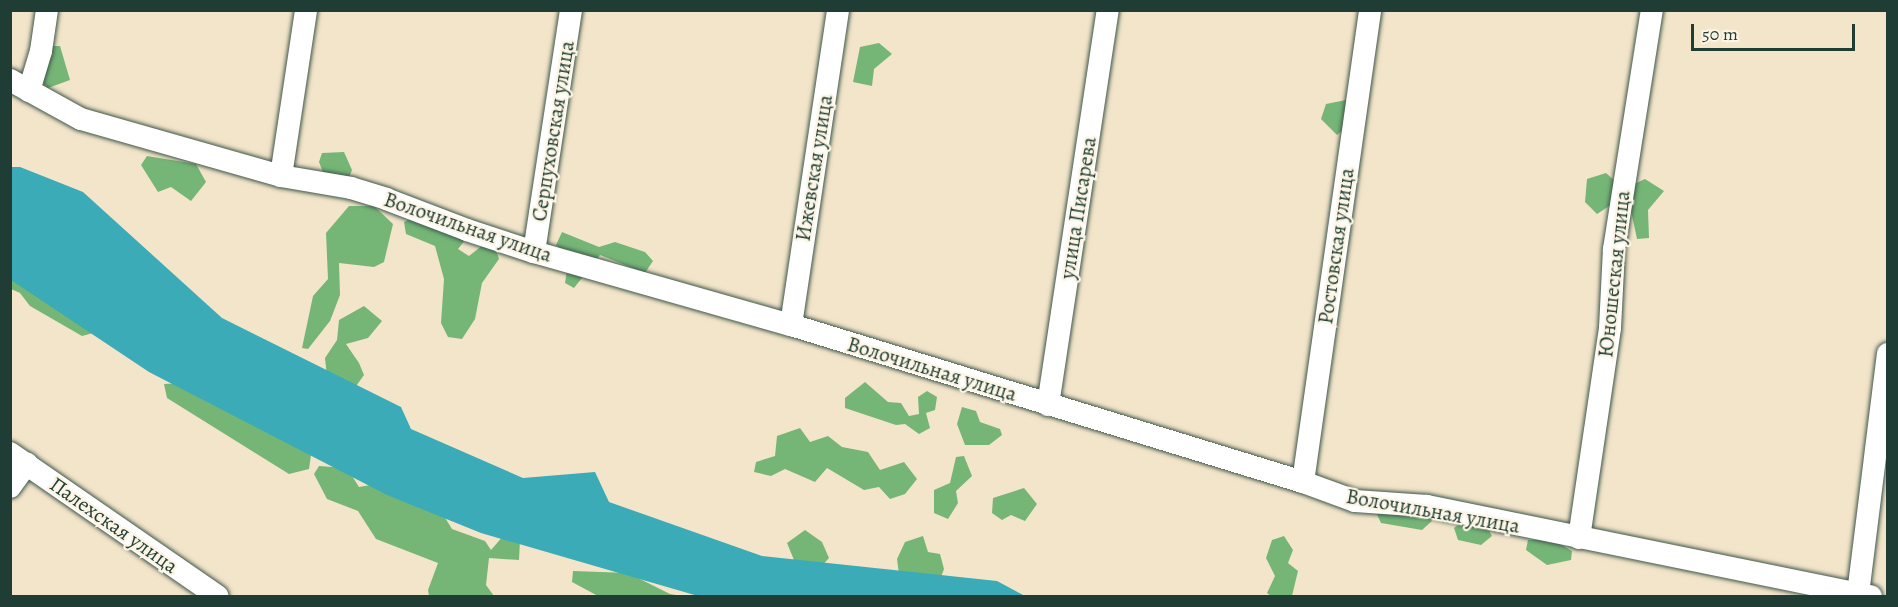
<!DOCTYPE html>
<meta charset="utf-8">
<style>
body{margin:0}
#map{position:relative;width:1898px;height:607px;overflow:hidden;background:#f3e5ca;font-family:Alegreya,serif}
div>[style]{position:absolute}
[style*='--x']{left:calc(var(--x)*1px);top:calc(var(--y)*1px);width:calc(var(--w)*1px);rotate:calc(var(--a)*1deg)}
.forest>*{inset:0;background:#75b677}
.water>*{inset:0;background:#3aabb7}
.roads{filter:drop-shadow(0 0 2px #3f564a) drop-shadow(0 0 2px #3f564a)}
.minor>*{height:22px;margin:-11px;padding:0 11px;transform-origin:11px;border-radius:11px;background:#fff}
span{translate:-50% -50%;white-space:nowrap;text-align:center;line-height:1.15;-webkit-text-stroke:4.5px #fcf5e5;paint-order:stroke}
.street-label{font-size:21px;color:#1f3d34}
.frame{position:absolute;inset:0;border:12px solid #1f3d34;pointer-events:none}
.scale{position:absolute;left:1691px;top:24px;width:164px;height:27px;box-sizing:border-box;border:3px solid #1f3d34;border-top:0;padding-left:8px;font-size:18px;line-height:21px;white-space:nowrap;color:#1f3d34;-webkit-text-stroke:4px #fcf5e5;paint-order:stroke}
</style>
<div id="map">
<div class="forest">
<div style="clip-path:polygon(879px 43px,892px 54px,874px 69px,872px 86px,853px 82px,860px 47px)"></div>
<div style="clip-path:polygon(49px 46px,60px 46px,70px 80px,48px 88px,35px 74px)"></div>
<div style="clip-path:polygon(1346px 100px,1357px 118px,1337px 135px,1321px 119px,1326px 104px)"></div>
<div style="clip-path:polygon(344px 152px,352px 170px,348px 180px,327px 182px,319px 162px,322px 153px)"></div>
<div style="clip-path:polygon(147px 156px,196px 164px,206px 182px,191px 201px,171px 187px,158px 192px,141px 165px)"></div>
<div style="clip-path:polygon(1606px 173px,1616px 182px,1617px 201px,1597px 214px,1585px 202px,1587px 179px)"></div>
<div style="clip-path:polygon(1645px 179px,1664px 191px,1648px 210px,1649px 238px,1637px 239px,1630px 206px,1634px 184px)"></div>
<div style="clip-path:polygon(349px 206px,374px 206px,393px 224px,384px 262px,374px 267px,339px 263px,340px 295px,330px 321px,308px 349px,302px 348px,313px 296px,328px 279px,326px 233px)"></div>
<div style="clip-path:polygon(426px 212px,466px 239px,458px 249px,469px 256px,483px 245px,495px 246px,499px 259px,482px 283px,475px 319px,462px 339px,448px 337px,441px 323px,444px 279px,435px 246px,406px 234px,404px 222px)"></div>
<div style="clip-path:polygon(562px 232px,599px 247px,615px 242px,645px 252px,653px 261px,645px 273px,600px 255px,574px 288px,565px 283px,569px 256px,556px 245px)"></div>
<div style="clip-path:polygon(11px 262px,104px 330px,82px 336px,30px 306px,20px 293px,11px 289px)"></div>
<div style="clip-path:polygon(364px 306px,382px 321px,368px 338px,346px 344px,359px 363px,364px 375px,354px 389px,327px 377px,325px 358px,337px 340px,339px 320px)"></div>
<div style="clip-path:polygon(865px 382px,888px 402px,901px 403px,909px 416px,919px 414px,918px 397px,927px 391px,937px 397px,935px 410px,926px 413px,930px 428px,919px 434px,905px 424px,896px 425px,845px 408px,845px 398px)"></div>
<div style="clip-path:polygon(184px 383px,312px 448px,309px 469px,289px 474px,167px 398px,164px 384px)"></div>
<div style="clip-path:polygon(962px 407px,976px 411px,980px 422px,1000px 429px,1002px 435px,989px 445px,965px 445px,957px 424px)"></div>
<div style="clip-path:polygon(800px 428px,810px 442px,828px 436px,842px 447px,868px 452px,880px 470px,904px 462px,917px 479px,905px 494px,890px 499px,879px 487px,864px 490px,827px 468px,815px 482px,785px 469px,771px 476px,754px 472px,756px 462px,775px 456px,777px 436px)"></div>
<div style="clip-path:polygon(964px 456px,972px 476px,956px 491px,958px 503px,948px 519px,934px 513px,934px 490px,950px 483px,956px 457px)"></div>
<div style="clip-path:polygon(319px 466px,347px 468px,359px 487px,382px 483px,439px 508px,452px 529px,485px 541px,491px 550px,504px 535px,520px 540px,519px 560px,489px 558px,486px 585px,494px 596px,429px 596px,428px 590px,438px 563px,376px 539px,358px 511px,327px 499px,314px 474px)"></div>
<div style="clip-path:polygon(1024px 488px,1037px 504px,1025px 521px,1011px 515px,1002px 520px,992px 513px,993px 498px)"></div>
<div style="clip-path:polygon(1427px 511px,1432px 521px,1422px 530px,1381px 523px,1376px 512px)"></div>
<div style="clip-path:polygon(1463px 521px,1487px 527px,1492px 536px,1481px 545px,1458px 540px,1454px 528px)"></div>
<div style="clip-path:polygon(805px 530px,822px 542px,829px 558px,819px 569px,796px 565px,787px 543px)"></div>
<div style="clip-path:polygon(923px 536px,928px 552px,940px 554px,944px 569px,937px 588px,900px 582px,897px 559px,905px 542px)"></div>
<div style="clip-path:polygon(1284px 536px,1293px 550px,1288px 563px,1298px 571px,1292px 596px,1271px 596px,1267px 593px,1275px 576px,1266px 558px,1272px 540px)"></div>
<div style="clip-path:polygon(1528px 540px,1553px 540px,1572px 551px,1571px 560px,1547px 565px,1526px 550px)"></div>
<div style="clip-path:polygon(573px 571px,628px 573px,670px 594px,682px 596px,598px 596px,572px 582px)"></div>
</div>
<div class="water">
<div style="clip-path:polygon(11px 167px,20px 167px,83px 192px,222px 318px,401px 407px,411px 429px,523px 478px,595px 472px,609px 502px,762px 556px,997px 581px,1025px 596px,698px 596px,481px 533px,387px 495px,149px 372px,11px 280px)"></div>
</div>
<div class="roads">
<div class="minor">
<div style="--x:10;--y:80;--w:81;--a:28.8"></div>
<div style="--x:81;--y:119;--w:208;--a:15.9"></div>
<div style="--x:281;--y:176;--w:71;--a:9.7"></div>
<div style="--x:351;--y:188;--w:37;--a:17"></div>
<div style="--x:386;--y:199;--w:87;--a:20.9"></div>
<div style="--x:467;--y:230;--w:71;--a:18.2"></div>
<div style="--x:534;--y:252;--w:267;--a:15.9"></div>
<div style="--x:791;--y:325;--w:536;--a:17.05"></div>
<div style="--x:1303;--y:482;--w:55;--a:20.1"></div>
<div style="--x:1355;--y:501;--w:72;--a:4"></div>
<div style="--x:1427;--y:506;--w:453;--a:11.5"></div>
<div style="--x:29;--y:91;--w:42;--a:-73.3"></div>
<div style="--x:41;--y:51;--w:41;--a:-81.7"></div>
<div style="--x:281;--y:176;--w:168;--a:-81.4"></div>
<div style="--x:534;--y:252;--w:245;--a:-81.3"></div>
<div style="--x:791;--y:325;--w:318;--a:-81.5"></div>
<div style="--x:1048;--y:405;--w:400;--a:-81.4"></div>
<div style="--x:10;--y:453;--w:252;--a:34.6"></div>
<div style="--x:1303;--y:482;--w:477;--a:-81.9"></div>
<div style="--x:10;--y:487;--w:29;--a:-54"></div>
<div style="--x:1579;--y:538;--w:212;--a:-81.6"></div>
<div style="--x:1610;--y:328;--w:79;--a:-87.1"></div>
<div style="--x:1614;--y:249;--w:242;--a:-81"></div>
<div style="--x:1858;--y:594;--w:242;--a:-82.9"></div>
</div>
</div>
<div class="street-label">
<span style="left:553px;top:131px;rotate:-81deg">Серпуховская улица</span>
<span style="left:814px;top:168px;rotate:-81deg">Ижевская улица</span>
<span style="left:1078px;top:208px;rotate:-81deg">улица Писарева</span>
<span style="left:468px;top:227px;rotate:19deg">Волочильная улица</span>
<span style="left:1336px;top:246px;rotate:-82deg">Ростовская улица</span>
<span style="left:1614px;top:274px;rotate:-84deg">Юношеская улица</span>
<span style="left:932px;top:369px;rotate:17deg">Волочильная улица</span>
<span style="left:1433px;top:511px;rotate:10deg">Волочильная улица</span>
<span style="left:114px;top:525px;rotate:35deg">Палехская улица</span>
</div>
<div class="frame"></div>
<div class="scale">50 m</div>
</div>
